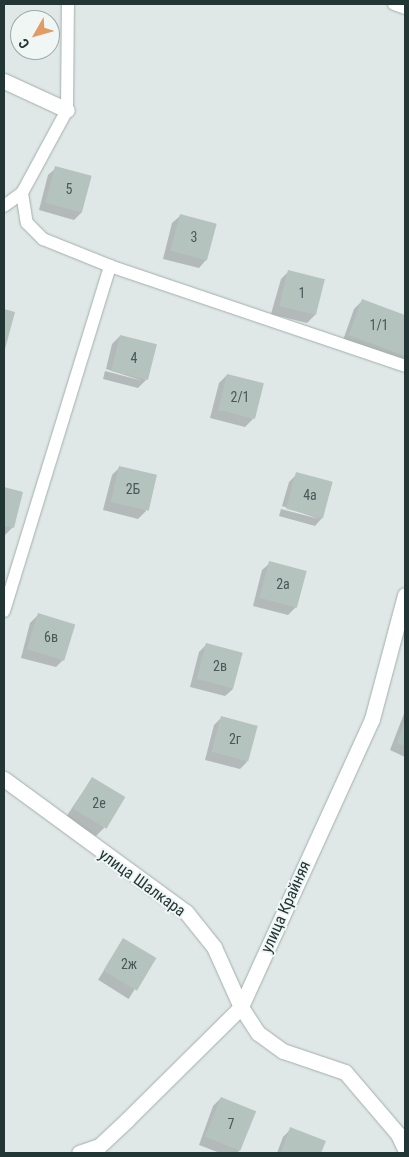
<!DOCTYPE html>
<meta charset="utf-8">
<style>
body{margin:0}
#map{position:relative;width:409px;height:1157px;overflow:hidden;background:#dfe8e6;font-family:"Roboto Condensed",sans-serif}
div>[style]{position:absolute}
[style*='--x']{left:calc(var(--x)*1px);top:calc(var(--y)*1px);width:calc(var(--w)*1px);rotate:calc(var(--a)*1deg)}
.shadow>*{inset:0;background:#0003;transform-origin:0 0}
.building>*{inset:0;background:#b5c3bf;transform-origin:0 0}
.roads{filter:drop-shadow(0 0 1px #a3afad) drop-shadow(0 0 1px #a3afad)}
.service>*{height:12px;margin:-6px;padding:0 6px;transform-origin:6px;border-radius:6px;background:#fff}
.minor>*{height:15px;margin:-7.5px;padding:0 7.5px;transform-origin:7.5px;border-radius:7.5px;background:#fff}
span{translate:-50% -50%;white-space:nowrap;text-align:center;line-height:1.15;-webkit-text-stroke:4px #eff6f4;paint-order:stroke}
.number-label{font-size:14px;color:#475958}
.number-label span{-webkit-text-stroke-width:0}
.street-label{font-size:16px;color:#223635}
.frame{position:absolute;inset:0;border:5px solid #223635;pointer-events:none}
.north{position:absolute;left:10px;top:10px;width:50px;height:50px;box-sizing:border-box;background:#eff6f4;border:1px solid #9da9a8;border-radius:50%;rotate:232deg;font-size:14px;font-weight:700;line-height:20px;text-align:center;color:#223635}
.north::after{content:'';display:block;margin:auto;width:18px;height:22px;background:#e19b65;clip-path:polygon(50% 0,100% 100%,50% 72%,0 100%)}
</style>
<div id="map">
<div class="shadow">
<div style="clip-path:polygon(56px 168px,82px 212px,74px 220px,39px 210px,48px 175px)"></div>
<div style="clip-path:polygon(180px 216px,206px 260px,199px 268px,163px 259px,172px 223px)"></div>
<div style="clip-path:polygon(289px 271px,315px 315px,307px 323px,271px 314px,281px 279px)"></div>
<div style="clip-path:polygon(362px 301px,405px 316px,405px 366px,342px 343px,354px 309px)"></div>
<div style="clip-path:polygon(120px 336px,146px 380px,138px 388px,103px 379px,105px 371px,143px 381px,106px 369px,112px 344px)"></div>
<div style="clip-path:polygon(227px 375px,253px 419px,245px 427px,210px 418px,219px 383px)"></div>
<div style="clip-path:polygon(120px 467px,146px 511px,138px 519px,103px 510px,112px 475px)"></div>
<div style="clip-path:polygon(297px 474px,322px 518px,315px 526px,279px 516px,281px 509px,319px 519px,282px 506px,289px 482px)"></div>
<div style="clip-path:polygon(4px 488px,22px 492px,12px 528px,5px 535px)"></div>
<div style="clip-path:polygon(270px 563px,296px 607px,288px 615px,253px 606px,262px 570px)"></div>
<div style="clip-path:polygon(38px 615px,64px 659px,56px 667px,21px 658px,30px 623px)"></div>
<div style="clip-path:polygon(207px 644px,233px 689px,225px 696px,190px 687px,199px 652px)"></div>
<div style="clip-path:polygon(405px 711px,405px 757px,390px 750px)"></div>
<div style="clip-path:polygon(222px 717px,247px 762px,240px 769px,205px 760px,214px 725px)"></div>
<div style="clip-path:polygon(92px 778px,104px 828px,96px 836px,66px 817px)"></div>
<div style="left:123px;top:940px;width:36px;height:47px;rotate:32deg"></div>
<div style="clip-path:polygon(221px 1098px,240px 1150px,237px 1153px,220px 1153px,199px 1145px,213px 1106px)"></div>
<div style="clip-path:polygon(291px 1129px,324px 1142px,320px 1153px,277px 1153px,283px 1137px)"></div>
</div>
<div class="building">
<div style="left:55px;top:166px;width:38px;height:38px;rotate:15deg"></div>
<div style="left:180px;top:214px;width:38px;height:38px;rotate:15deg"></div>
<div style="left:288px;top:270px;width:38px;height:37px;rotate:14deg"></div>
<div style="clip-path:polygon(362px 299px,405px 315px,405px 356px,349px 335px)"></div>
<div style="clip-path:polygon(4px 309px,15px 312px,5px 349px,4px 348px)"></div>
<div style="left:120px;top:335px;width:38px;height:37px;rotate:14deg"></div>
<div style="left:227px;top:374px;width:38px;height:37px;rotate:14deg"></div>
<div style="left:119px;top:466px;width:39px;height:37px;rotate:13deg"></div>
<div style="left:296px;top:472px;width:38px;height:38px;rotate:15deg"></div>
<div style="clip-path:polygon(4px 487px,23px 492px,14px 528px,4px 526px)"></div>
<div style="left:269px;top:561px;width:39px;height:38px;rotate:15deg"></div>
<div style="left:38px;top:613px;width:39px;height:38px;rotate:17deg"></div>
<div style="left:206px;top:643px;width:38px;height:37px;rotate:15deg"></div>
<div style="left:221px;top:716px;width:38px;height:37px;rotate:15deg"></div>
<div style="clip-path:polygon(405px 721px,405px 746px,397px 743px)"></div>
<div style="left:92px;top:777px;width:39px;height:37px;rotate:31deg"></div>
<div style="left:123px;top:938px;width:39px;height:38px;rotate:31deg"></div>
<div style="left:221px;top:1097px;width:38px;height:43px;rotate:22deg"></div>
<div style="clip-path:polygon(290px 1127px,326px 1141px,321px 1153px,281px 1153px)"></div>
</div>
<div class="roads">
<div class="service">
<div style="--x:394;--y:4;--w:12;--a:20"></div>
<div style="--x:22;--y:193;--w:30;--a:81"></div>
<div style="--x:27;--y:223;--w:23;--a:45"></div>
<div style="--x:43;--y:239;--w:72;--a:21.9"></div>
<div style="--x:110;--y:266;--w:311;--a:18.7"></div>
<div style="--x:4;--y:206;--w:22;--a:-36"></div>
<div style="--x:22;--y:193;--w:94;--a:-61.5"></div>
<div style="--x:67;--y:110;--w:106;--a:-89.5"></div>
<div style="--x:4;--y:611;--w:361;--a:-72.9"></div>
</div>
<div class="minor">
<div style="--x:4;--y:81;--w:69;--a:24.7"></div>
<div style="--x:405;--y:595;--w:128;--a:104.9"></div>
<div style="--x:372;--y:719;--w:316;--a:114.5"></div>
<div style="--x:241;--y:1007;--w:31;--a:57"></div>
<div style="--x:258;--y:1033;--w:31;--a:36"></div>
<div style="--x:283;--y:1051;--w:65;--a:18.7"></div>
<div style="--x:345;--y:1072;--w:82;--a:49.5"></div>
<div style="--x:398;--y:1134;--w:17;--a:65"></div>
<div style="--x:4;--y:779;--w:225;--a:36.2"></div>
<div style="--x:186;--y:912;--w:45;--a:51.3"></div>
<div style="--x:214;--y:947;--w:66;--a:65.8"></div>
<div style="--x:241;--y:1007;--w:161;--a:135.3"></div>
<div style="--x:127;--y:1120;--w:38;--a:137"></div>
<div style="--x:99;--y:1146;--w:21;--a:161"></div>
</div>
</div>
<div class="number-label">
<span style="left:69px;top:189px">5</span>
<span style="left:194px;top:237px">3</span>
<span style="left:302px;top:293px">1</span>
<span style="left:379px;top:325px">1/1</span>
<span style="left:134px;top:358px">4</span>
<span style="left:240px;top:397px">2/1</span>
<span style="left:133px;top:489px">2Б</span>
<span style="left:310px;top:495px">4а</span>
<span style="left:283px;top:584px">2а</span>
<span style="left:51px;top:637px">6в</span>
<span style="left:220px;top:666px">2в</span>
<span style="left:235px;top:739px">2г</span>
<span style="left:99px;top:803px">2е</span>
<span style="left:129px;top:964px">2ж</span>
<span style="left:231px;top:1124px">7</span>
</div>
<div class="street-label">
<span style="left:142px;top:883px;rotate:36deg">улица Шалкара</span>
<span style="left:286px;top:907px;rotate:-66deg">улица Крайняя</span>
</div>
<div class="frame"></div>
<div class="north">С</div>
</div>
